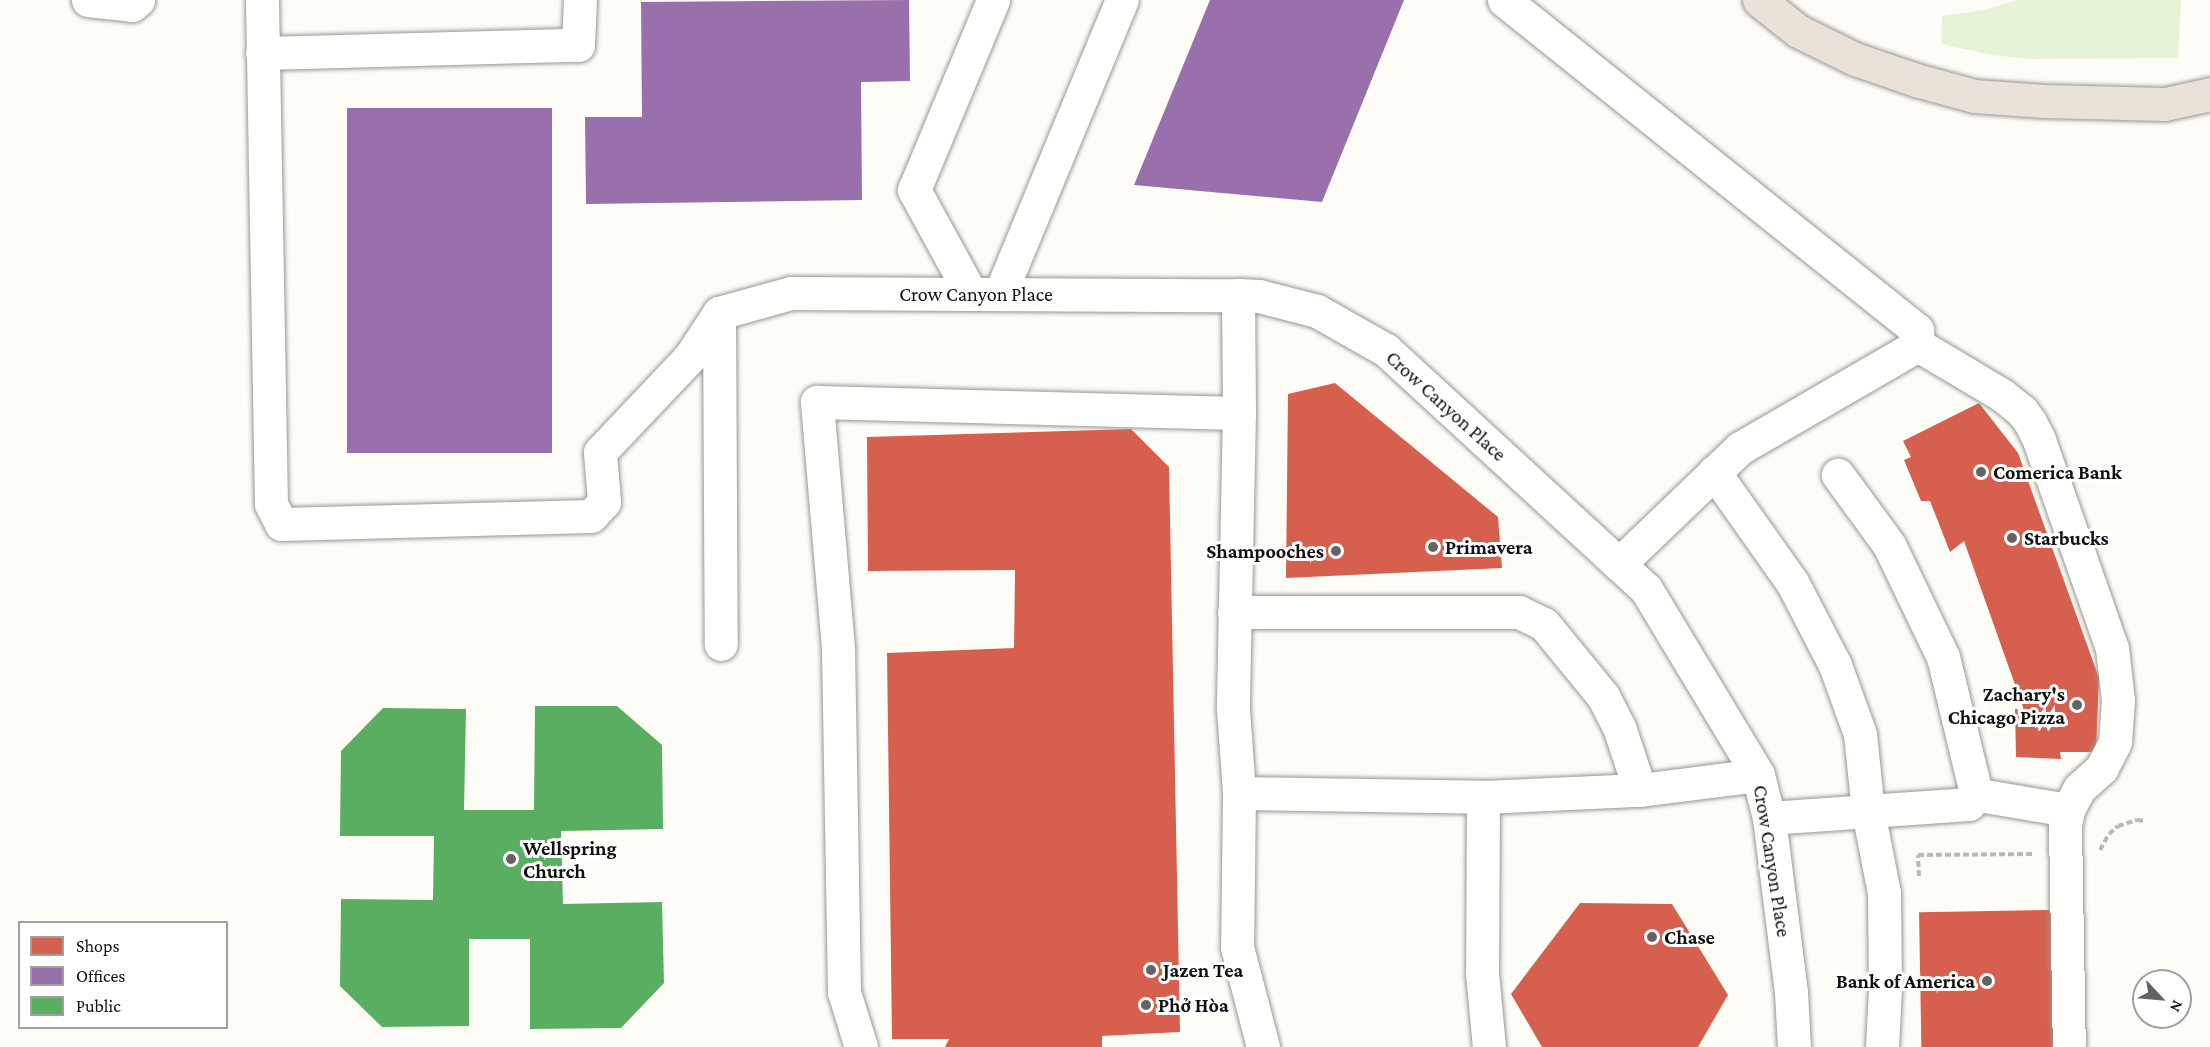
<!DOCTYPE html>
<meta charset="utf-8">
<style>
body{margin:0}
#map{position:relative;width:2210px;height:1047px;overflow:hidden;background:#fdfcf7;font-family:"Crimson Pro",serif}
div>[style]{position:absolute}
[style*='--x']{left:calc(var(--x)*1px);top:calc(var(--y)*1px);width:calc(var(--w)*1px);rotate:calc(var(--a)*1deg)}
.green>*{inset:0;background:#e7f3d7}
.shops>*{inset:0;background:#d6604d;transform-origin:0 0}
.offices>*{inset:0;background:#9970ab;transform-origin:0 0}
.public>*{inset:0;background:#5aae61}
.path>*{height:4px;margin-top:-2px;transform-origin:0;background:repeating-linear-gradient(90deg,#b9b9b8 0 6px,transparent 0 9px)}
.roads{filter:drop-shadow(0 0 2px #979795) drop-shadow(0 0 2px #979795)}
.minor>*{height:33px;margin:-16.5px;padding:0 16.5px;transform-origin:16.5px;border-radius:16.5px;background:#fffffe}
.highway>*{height:33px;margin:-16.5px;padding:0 16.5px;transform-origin:16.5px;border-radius:16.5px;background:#eae1d8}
.dots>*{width:16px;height:16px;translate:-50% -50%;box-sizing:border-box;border:3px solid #fff;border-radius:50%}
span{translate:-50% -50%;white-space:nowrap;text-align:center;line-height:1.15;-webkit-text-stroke:6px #fff;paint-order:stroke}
.street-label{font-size:20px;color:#111}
.poi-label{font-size:20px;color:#111;font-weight:700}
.left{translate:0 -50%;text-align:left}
.right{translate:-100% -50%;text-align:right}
.legend{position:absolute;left:18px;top:921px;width:210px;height:108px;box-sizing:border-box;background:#fff;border:2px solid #a0a0a0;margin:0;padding:8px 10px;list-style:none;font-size:18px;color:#111}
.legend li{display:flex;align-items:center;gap:12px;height:30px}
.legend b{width:30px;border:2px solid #a0a0a0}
.north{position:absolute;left:2132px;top:969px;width:60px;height:60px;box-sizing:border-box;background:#fff;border:2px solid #a0a0a0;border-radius:50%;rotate:116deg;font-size:16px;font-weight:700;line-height:24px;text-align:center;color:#111}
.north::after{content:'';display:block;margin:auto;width:21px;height:27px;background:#646362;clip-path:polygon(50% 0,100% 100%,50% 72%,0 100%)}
</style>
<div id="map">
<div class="green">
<div style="clip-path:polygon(2017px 0,2181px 0,2178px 58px,2028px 59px,1992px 55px,1941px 44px,1942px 16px,1984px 10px)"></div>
</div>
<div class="shops">
<div style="clip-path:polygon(1335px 383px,1498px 517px,1502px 568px,1286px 578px,1288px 394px)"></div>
<div style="clip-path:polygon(1979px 403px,2018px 453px,2099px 678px,2096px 752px,2060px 752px,2061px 759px,2016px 757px,2015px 709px,2024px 710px,1964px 541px,1950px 552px,1930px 501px,1921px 501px,1904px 460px,1911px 457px,1903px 441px)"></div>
<div style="clip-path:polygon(1131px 429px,1169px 467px,1180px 1032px,1102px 1036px,1102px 1047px,945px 1047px,949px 1039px,892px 1039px,887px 653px,1014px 648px,1015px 570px,868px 571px,867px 437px)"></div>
<div style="clip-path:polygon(1580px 903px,1672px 904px,1728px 995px,1698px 1047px,1542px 1047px,1511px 994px)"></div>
<div style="left:2052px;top:910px;width:137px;height:133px;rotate:89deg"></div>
</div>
<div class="offices">
<div style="clip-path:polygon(909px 0,910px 81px,861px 82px,862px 200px,586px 204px,585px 117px,642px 117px,641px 2px)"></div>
<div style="clip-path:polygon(1210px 0,1404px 0,1322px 202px,1134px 185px)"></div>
<div style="left:552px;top:108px;width:345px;height:205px;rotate:90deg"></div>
</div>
<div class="public">
<div style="clip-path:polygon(535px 706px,617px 706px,662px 745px,663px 829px,561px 831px,563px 904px,662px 902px,664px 983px,621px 1028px,530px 1029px,530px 939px,469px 939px,469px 1026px,382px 1027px,340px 986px,341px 899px,433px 900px,434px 836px,340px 836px,341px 751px,383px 708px,466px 709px,464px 810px,534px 810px)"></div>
</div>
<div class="path">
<div style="--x:2100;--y:850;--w:18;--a:-61"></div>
<div style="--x:2109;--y:834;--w:12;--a:-42"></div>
<div style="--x:2118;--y:826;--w:20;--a:-18"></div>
<div style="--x:2137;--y:820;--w:8;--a:7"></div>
<div style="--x:1919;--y:876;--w:21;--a:-93"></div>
<div style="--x:1918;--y:855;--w:115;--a:-0.5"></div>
</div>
<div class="roads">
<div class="minor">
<div style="--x:88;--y:0;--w:44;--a:6.5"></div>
<div style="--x:132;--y:5;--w:8;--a:-40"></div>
<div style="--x:262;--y:0;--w:504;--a:88.98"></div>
<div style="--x:271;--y:504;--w:22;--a:63"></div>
<div style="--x:281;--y:524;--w:310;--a:-1.5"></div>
<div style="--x:591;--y:516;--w:19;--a:-47"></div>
<div style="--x:604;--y:502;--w:50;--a:-94.6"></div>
<div style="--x:600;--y:452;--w:131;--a:-46.5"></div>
<div style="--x:690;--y:357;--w:53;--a:-56.6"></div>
<div style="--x:1504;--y:0;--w:529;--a:38.63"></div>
<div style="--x:1917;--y:330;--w:15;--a:86"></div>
<div style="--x:1918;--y:345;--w:206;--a:149.9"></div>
<div style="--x:1740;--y:448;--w:168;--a:136.2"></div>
<div style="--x:262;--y:53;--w:316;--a:-1.5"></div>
<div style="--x:578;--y:45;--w:45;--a:-87.5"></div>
<div style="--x:971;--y:294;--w:119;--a:-118.7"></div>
<div style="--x:914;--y:190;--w:206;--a:-67.4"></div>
<div style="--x:1000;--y:294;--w:318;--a:-67.5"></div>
<div style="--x:1238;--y:295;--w:118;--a:89.5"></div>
<div style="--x:719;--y:313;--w:75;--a:-15.5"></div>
<div style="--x:791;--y:293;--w:447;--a:0.3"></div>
<div style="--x:1238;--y:295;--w:21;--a:3"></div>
<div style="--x:1259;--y:296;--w:60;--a:14.5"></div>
<div style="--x:1317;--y:311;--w:79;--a:29.5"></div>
<div style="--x:1386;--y:350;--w:353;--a:42.6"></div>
<div style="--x:1646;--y:589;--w:217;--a:58.9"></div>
<div style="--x:1758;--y:775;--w:44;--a:75.7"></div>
<div style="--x:1769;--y:818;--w:175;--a:82.8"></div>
<div style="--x:1791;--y:992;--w:55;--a:86.9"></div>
<div style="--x:719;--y:313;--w:331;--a:89.7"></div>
<div style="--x:1918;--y:345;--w:98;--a:30.8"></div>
<div style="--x:2002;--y:395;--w:26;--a:39"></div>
<div style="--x:2022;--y:411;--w:14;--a:54"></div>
<div style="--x:2030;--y:422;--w:20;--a:63"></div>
<div style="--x:2039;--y:440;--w:220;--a:70.7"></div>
<div style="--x:2112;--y:648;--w:53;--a:83.5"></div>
<div style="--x:2118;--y:701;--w:41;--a:94.2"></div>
<div style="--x:2115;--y:742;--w:29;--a:117"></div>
<div style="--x:2102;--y:768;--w:31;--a:138"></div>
<div style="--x:2079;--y:789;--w:24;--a:118"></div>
<div style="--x:2068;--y:810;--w:16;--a:101"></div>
<div style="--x:2065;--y:826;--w:221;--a:89"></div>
<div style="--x:1714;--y:472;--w:135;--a:54.7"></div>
<div style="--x:1792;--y:582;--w:93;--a:62.6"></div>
<div style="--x:1835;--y:665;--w:73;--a:70.1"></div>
<div style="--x:1860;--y:734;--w:77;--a:84.1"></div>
<div style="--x:1868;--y:811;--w:84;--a:79"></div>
<div style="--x:1884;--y:893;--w:96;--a:89.4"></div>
<div style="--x:1885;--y:989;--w:58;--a:93"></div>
<div style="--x:1234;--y:612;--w:285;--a:0"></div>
<div style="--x:1519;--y:612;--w:28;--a:26"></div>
<div style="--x:1544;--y:624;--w:93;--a:50.7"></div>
<div style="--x:1603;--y:696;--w:35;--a:63"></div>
<div style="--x:1619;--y:727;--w:66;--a:71.6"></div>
<div style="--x:1239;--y:793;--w:244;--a:0.9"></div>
<div style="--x:1483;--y:797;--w:157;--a:-2.6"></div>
<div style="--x:1640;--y:790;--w:119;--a:-7.2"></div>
<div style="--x:1973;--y:794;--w:96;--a:9.6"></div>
<div style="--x:1483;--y:797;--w:176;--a:90.3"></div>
<div style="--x:1482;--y:973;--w:74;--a:84.6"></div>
<div style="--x:1769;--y:818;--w:200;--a:-4"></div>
<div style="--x:1969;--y:804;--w:16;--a:-68"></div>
<div style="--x:1975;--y:789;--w:136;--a:-103.6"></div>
<div style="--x:1943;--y:657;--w:124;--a:-115.7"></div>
<div style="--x:1889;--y:545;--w:87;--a:-126.1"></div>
<div style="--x:861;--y:1047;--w:58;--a:-107.2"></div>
<div style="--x:844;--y:992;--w:344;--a:-91"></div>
<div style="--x:838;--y:648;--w:247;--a:-94.9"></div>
<div style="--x:817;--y:402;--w:422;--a:1.5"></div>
<div style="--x:1239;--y:413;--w:296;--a:91.2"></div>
<div style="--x:1233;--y:709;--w:84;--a:85.9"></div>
<div style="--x:1239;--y:793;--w:154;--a:90.7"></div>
<div style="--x:1237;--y:947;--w:103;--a:75.4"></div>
</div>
<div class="highway">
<div style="--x:1759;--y:0;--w:50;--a:38.5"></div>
<div style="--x:1798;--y:31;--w:64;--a:26.2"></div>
<div style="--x:1855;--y:59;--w:65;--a:19"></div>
<div style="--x:1916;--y:80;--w:60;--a:15.4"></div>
<div style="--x:1974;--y:96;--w:70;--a:4.1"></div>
<div style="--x:2044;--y:101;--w:121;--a:1.4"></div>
<div style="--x:2165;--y:104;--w:46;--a:-12.5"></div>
</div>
</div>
<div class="dots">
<div style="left:1981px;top:472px;background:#646362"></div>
<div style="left:2012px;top:538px;background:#646362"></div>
<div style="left:1433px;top:547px;background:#646362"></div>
<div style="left:1336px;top:551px;background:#646362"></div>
<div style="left:2077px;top:705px;background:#646362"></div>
<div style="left:511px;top:859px;background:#646362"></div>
<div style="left:1652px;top:937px;background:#646362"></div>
<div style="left:1151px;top:970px;background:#646362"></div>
<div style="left:1987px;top:981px;background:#646362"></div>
<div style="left:1146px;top:1005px;background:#646362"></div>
</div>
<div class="street-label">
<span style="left:976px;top:294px">Crow Canyon Place</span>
<span style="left:1446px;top:406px;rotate:42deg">Crow Canyon Place</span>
<span style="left:1772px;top:861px;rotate:81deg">Crow Canyon Place</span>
</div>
<div class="poi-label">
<span class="left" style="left:1993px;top:472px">Comerica Bank</span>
<span class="left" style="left:2024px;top:538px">Starbucks</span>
<span class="left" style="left:1445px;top:547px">Primavera</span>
<span class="right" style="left:1324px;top:551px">Shampooches</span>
<span class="right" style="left:2065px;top:706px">Zachary's<br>Chicago Pizza</span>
<span class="left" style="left:523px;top:860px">Wellspring<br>Church</span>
<span class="left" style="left:1664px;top:937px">Chase</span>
<span class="left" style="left:1163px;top:970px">Jazen Tea</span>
<span class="right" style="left:1975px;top:981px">Bank of America</span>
<span class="left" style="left:1158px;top:1005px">Phở Hòa</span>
</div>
<ul class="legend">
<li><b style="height:16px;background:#d6604d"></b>Shops</li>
<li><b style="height:16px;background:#9970ab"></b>Offices</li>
<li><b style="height:16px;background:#5aae61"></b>Public</li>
</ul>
<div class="north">N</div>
</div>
